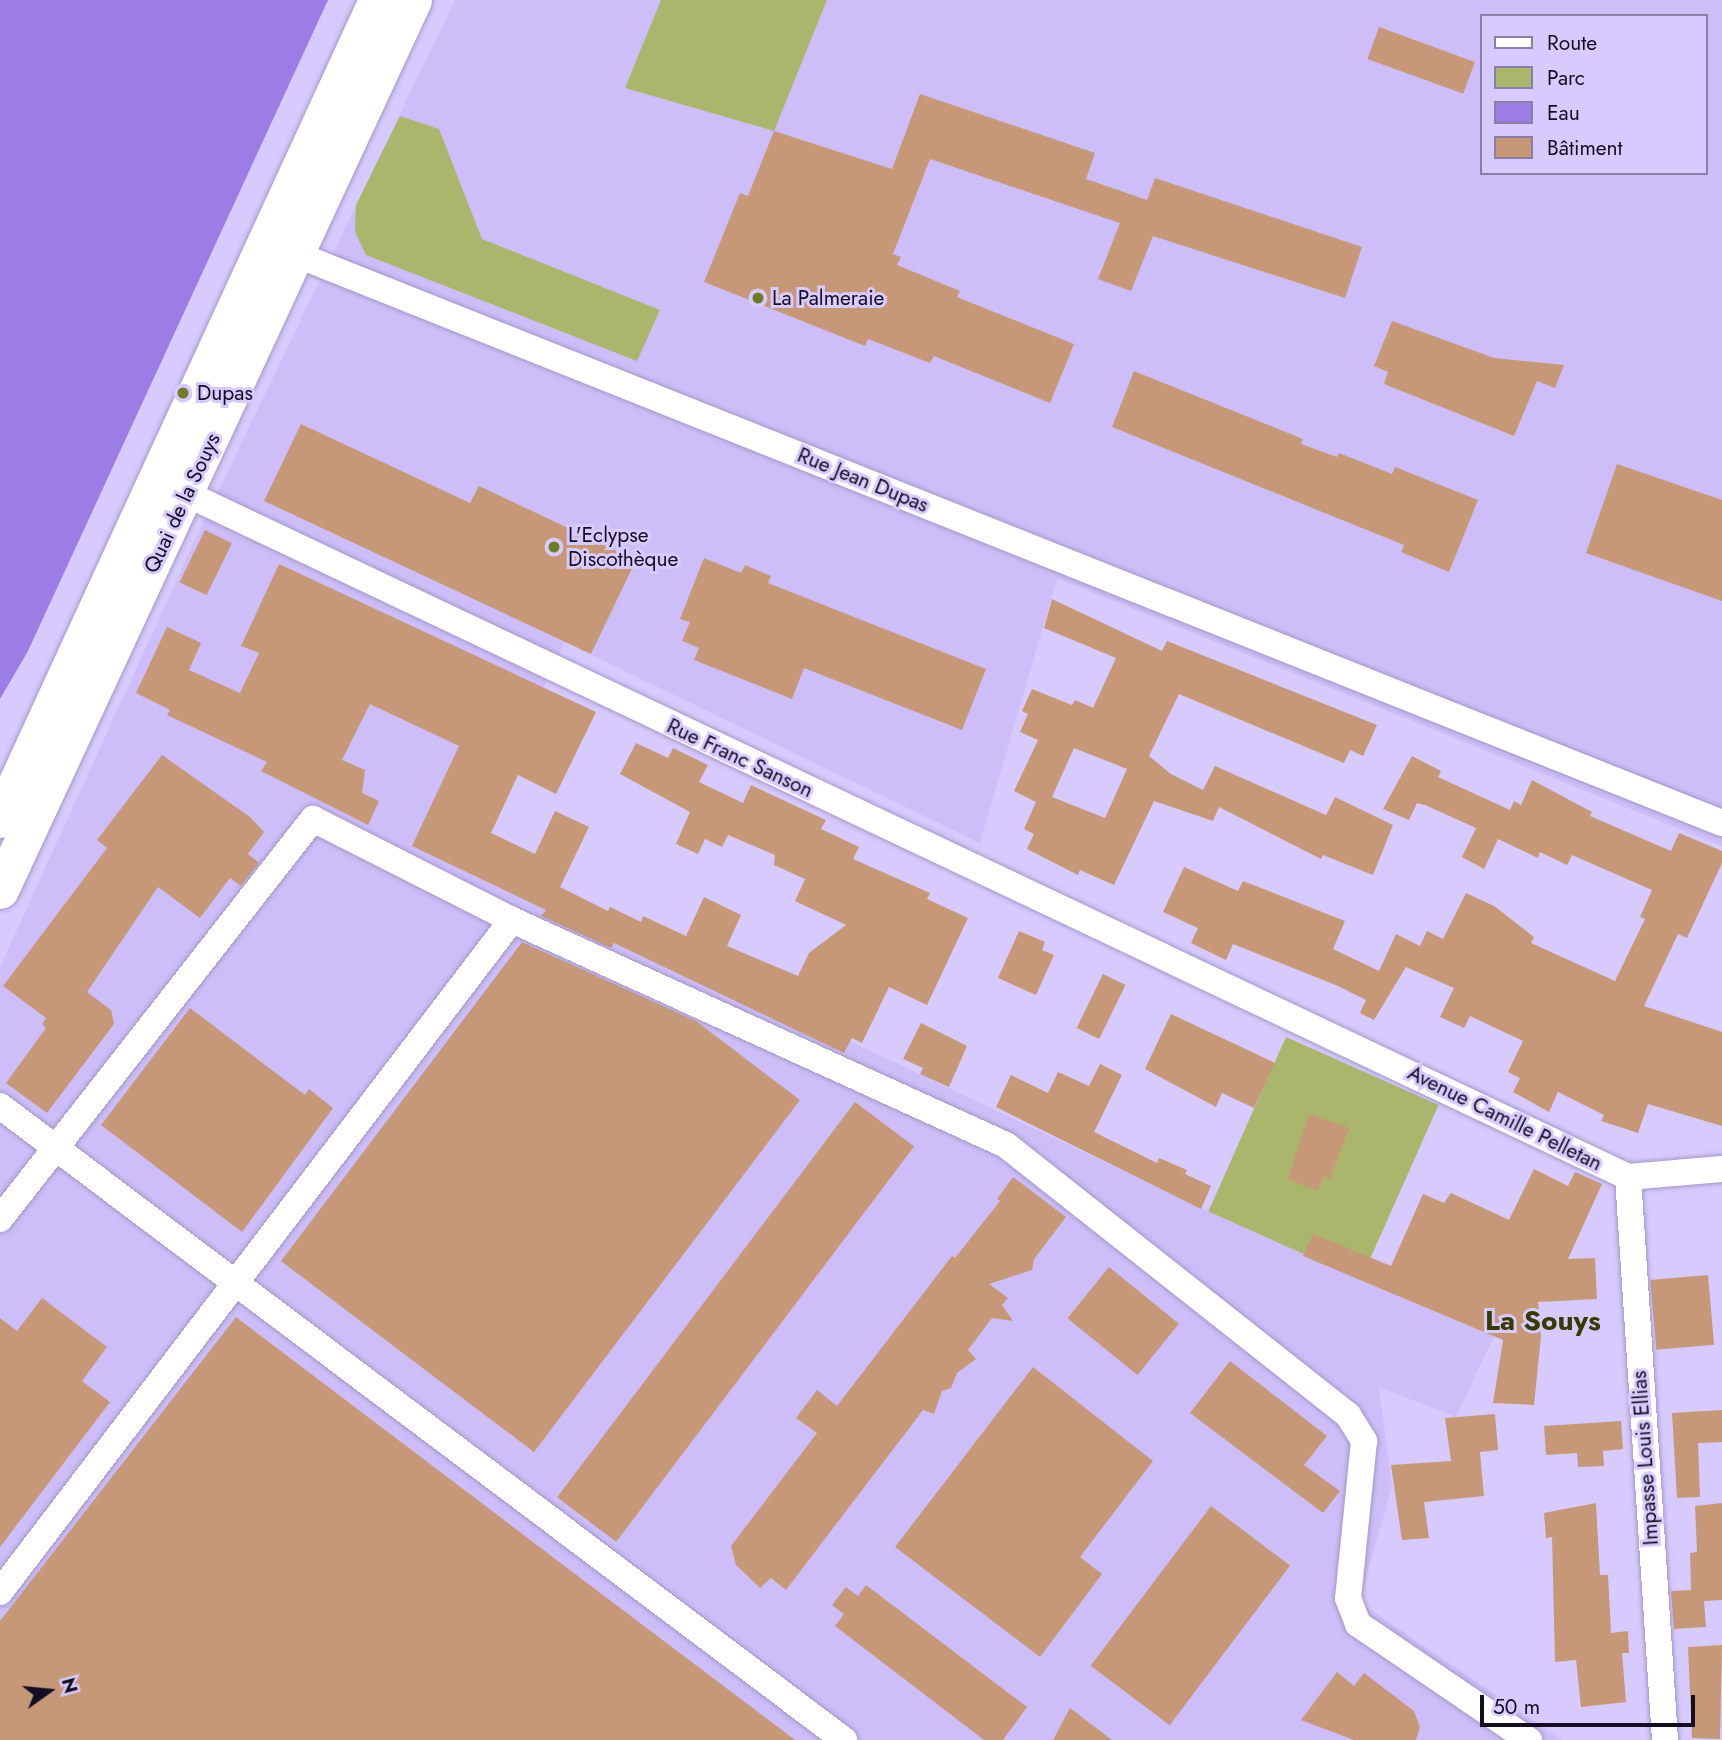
<!DOCTYPE html>
<meta charset="utf-8">
<style>
body{margin:0}
#map{position:relative;width:1722px;height:1740px;overflow:hidden;background:#d7cafe;font-family:Jost,sans-serif}
div>[style]{position:absolute}
[style*='--x']{left:calc(var(--x)*1px);top:calc(var(--y)*1px);width:calc(var(--w)*1px);rotate:calc(var(--a)*1deg)}
.built>*{inset:0;background:#cdbef9}
.green>*{inset:0;background:#aab66b;transform-origin:0 0}
.water>*{inset:0;background:#9c7ce5}
.building>*{inset:0;background:#c79877;transform-origin:0 0}
.roads{filter:drop-shadow(0 0 2px #a497c9) drop-shadow(0 0 2px #a497c9)}
.minor>*{height:26px;margin:-13px;padding:0 13px;transform-origin:13px;border-radius:13px;background:#fff}
.secondary>*{height:37px;margin:-18.5px;padding:0 18.5px;transform-origin:18.5px;border-radius:18.5px;background:#fff}
.dots>*{width:19px;height:19px;translate:-50% -50%;box-sizing:border-box;border:4px solid #d7cafe;border-radius:50%}
span{translate:-50% -50%;white-space:nowrap;text-align:center;line-height:1.15;-webkit-text-stroke:6px #d7cafe;paint-order:stroke}
.poi-label{font-size:21px;color:#130e20}
.left{translate:0 -50%;text-align:left}
.street-label{font-size:21px;color:#130e20}
.district-label{font-size:28px;color:#363c00;font-weight:700}
.legend{position:absolute;left:1480px;top:14px;width:228px;height:161px;box-sizing:border-box;background:#d7cafe;border:2px solid #897fa5;margin:0;padding:9px 12px;list-style:none;font-size:21px;color:#130e20}
.legend li{display:flex;align-items:center;gap:14px;height:35px}
.legend b{width:35px;border:2px solid #897fa5}
.north{position:absolute;left:14px;top:1656px;width:70px;height:70px;-webkit-text-stroke:5px #d7cafe;paint-order:stroke;rotate:75deg;font-size:19px;font-weight:700;line-height:28px;text-align:center;color:#130e20}
.north::after{content:'';display:block;margin:auto;width:24px;height:32px;background:#130e20;clip-path:polygon(50% 0,100% 100%,50% 72%,0 100%)}
.scale{position:absolute;left:1480px;top:1695px;width:215px;height:32px;box-sizing:border-box;border:4px solid #130e20;border-top:0;padding-left:9px;font-size:21px;line-height:24px;white-space:nowrap;color:#130e20;-webkit-text-stroke:5px #d7cafe;paint-order:stroke}
</style>
<div id="map">
<div class="built">
<div style="clip-path:polygon(evenodd,455px 0,1722px 0,1722px 846px,1057px 578px,980px 843px,565px 642px,465px 858px,1205px 1210px,1494px 1336px,1456px 1417px,1379px 1387px,1392px 1487px,1359px 1602px,1562px 1740px,0 1740px,0 967px,201px 527px,455px 0,1482px 16px,1706px 16px,1706px 173px,1482px 173px,1482px 16px)"></div>
</div>
<div class="green">
<div style="clip-path:polygon(661px 0,827px 0,774px 131px,625px 88px)"></div>
<div style="clip-path:polygon(400px 116px,439px 129px,482px 239px,660px 310px,637px 361px,366px 255px,355px 232px,356px 205px)"></div>
<div style="left:1286px;top:1037px;width:167px;height:191px;rotate:24deg"></div>
</div>
<div class="water">
<div style="clip-path:polygon(0 0,328px 0,28px 651px,0 699px)"></div>
</div>
<div class="building">
<div style="left:1379px;top:27px;width:102px;height:34px;rotate:20deg"></div>
<div style="clip-path:polygon(920px 94px,1095px 153px,1086px 179px,1147px 200px,1155px 178px,1362px 247px,1345px 298px,1153px 236px,1131px 291px,1098px 279px,1120px 223px,930px 159px,893px 254px,901px 257px,897px 265px,960px 291px,957px 297px,1074px 344px,1050px 403px,934px 356px,930px 363px,868px 339px,865px 346px,704px 282px,740px 193px,748px 196px,774px 131px,892px 169px)"></div>
<div style="clip-path:polygon(1392px 321px,1494px 358px,1564px 365px,1555px 388px,1537px 381px,1514px 436px,1384px 384px,1388px 372px,1374px 366px)"></div>
<div style="clip-path:polygon(1134px 371px,1303px 439px,1301px 444px,1337px 457px,1339px 453px,1392px 474px,1395px 467px,1478px 500px,1449px 572px,1401px 552px,1404px 545px,1112px 427px)"></div>
<div style="clip-path:polygon(301px 424px,470px 503px,479px 486px,636px 560px,591px 654px,264px 501px)"></div>
<div style="clip-path:polygon(1617px 464px,1722px 500px,1722px 601px,1586px 553px)"></div>
<div style="left:205px;top:530px;width:30px;height:58px;rotate:26deg"></div>
<div style="clip-path:polygon(704px 558px,741px 573px,745px 565px,771px 576px,768px 583px,986px 669px,962px 730px,804px 668px,792px 699px,694px 660px,699px 648px,682px 641px,690px 622px,680px 619px)"></div>
<div style="clip-path:polygon(279px 564px,596px 712px,556px 794px,518px 775px,491px 833px,535px 854px,555px 811px,589px 827px,560px 887px,608px 911px,610px 907px,641px 922px,643px 916px,686px 936px,704px 897px,741px 915px,727px 946px,798px 976px,809px 953px,846px 925px,795px 901px,805px 879px,774px 865px,775px 855px,728px 835px,722px 847px,705px 839px,698px 854px,676px 844px,690px 812px,620px 774px,636px 743px,668px 758px,673px 748px,708px 765px,699px 782px,743px 803px,751px 785px,826px 820px,821px 829px,859px 847px,853px 859px,930px 893px,927px 899px,968px 918px,927px 1005px,889px 987px,862px 1043px,852px 1038px,844px 1053px,614px 943px,611px 948px,541px 916px,546px 910px,412px 846px,459px 746px,370px 704px,342px 760px,365px 770px,362px 793px,379px 801px,368px 825px,261px 771px,267px 762px,167px 715px,170px 710px,136px 693px,167px 627px,201px 643px,189px 670px,240px 693px,259px 653px,241px 646px)"></div>
<div style="clip-path:polygon(evenodd,1052px 599px,1162px 651px,1167px 641px,1377px 725px,1363px 756px,1350px 750px,1344px 763px,1179px 694px,1149px 756px,1171px 774px,1203px 790px,1215px 766px,1326px 815px,1335px 797px,1393px 825px,1373px 875px,1323px 855px,1321px 859px,1219px 807px,1213px 821px,1154px 801px,1114px 885px,1080px 870px,1078px 875px,1027px 849px,1034px 834px,1024px 829px,1036px 802px,1014px 791px,1038px 740px,1020px 732px,1028px 714px,1022px 711px,1032px 689px,1072px 705px,1075px 700px,1093px 708px,1116px 658px,1044px 628px,1052px 599px,1074px 748px,1127px 769px,1105px 818px,1052px 797px,1074px 748px)"></div>
<div style="clip-path:polygon(162px 755px,250px 817px,264px 832px,248px 854px,259px 863px,241px 886px,230px 878px,200px 918px,158px 887px,87px 992px,111px 1010px,114px 1024px,47px 1113px,6px 1083px,46px 1028px,42px 1024px,46px 1018px,3px 986px,107px 848px,97px 840px)"></div>
<div style="clip-path:polygon(1412px 756px,1441px 771px,1438px 777px,1510px 810px,1514px 801px,1521px 805px,1532px 780px,1592px 812px,1590px 816px,1671px 851px,1679px 833px,1722px 851px,1722px 863px,1687px 938px,1678px 934px,1644px 1006px,1722px 1032px,1722px 1126px,1648px 1104px,1638px 1133px,1601px 1121px,1604px 1115px,1558px 1092px,1549px 1112px,1513px 1092px,1520px 1078px,1508px 1072px,1523px 1041px,1470px 1016px,1464px 1028px,1440px 1017px,1454px 988px,1406px 967px,1374px 1020px,1360px 1013px,1366px 1000px,1338px 986px,1233px 944px,1226px 960px,1191px 943px,1198px 928px,1163px 912px,1184px 867px,1238px 891px,1243px 881px,1345px 921px,1333px 949px,1379px 971px,1396px 934px,1420px 946px,1427px 931px,1443px 939px,1466px 893px,1494px 906px,1534px 937px,1531px 943px,1615px 981px,1645px 919px,1640px 917px,1652px 890px,1572px 855px,1567px 865px,1540px 852px,1538px 858px,1498px 839px,1484px 869px,1462px 857px,1476px 828px,1425px 805px,1417px 803px,1409px 820px,1383px 809px)"></div>
<div style="clip-path:polygon(1019px 931px,1045px 942px,1042px 950px,1054px 955px,1036px 995px,998px 978px)"></div>
<div style="clip-path:polygon(522px 942px,696px 1021px,800px 1100px,534px 1452px,281px 1261px)"></div>
<div style="left:1103px;top:974px;width:25px;height:60px;rotate:26deg"></div>
<div style="clip-path:polygon(190px 1008px,305px 1095px,309px 1089px,333px 1108px,242px 1232px,101px 1125px)"></div>
<div style="clip-path:polygon(1171px 1014px,1275px 1063px,1254px 1108px,1222px 1093px,1216px 1107px,1145px 1069px)"></div>
<div style="clip-path:polygon(921px 1023px,967px 1046px,949px 1087px,920px 1074px,923px 1068px,903px 1059px)"></div>
<div style="clip-path:polygon(1100px 1064px,1122px 1075px,1094px 1132px,1157px 1163px,1159px 1158px,1187px 1170px,1185px 1174px,1211px 1186px,1201px 1209px,996px 1107px,1011px 1075px,1048px 1093px,1058px 1072px,1089px 1086px)"></div>
<div style="left:855px;top:1102px;width:74px;height:495px;rotate:37deg"></div>
<div style="clip-path:polygon(1309px 1114px,1349px 1128px,1330px 1179px,1323px 1176px,1318px 1191px,1288px 1179px)"></div>
<div style="clip-path:polygon(1534px 1169px,1568px 1186px,1575px 1172px,1602px 1184px,1568px 1259px,1595px 1258px,1597px 1299px,1538px 1302px,1541px 1336px,1534px 1405px,1493px 1403px,1503px 1340px,1303px 1256px,1313px 1234px,1391px 1266px,1423px 1194px,1444px 1203px,1451px 1193px,1509px 1220px)"></div>
<div style="clip-path:polygon(1013px 1177px,1066px 1217px,1034px 1259px,1032px 1270px,989px 1284px,1008px 1298px,1002px 1305px,1013px 1321px,992px 1318px,968px 1350px,976px 1359px,957px 1373px,951px 1388px,942px 1391px,934px 1414px,923px 1410px,786px 1590px,771px 1578px,760px 1588px,736px 1565px,731px 1546px,817px 1433px,796px 1418px,817px 1390px,837px 1406px,952px 1256px,955px 1258px,1000px 1201px,997px 1199px)"></div>
<div style="left:1109px;top:1267px;width:90px;height:66px;rotate:39deg"></div>
<div style="left:1708px;top:1275px;width:70px;height:58px;rotate:85deg"></div>
<div style="clip-path:polygon(42px 1298px,107px 1347px,82px 1381px,110px 1402px,0 1547px,0 1318px,17px 1331px)"></div>
<div style="clip-path:polygon(236px 1317px,591px 1586px,795px 1740px,0 1740px,0 1621px)"></div>
<div style="clip-path:polygon(1230px 1361px,1327px 1436px,1304px 1465px,1340px 1491px,1323px 1513px,1190px 1413px)"></div>
<div style="clip-path:polygon(1033px 1367px,1153px 1461px,1080px 1557px,1102px 1574px,1040px 1657px,895px 1547px)"></div>
<div style="clip-path:polygon(1722px 1410px,1722px 1442px,1698px 1443px,1700px 1497px,1677px 1498px,1672px 1413px)"></div>
<div style="clip-path:polygon(1495px 1414px,1498px 1450px,1480px 1452px,1484px 1496px,1424px 1502px,1429px 1538px,1402px 1540px,1391px 1465px,1451px 1461px,1445px 1418px)"></div>
<div style="clip-path:polygon(1621px 1421px,1623px 1449px,1603px 1451px,1604px 1466px,1578px 1467px,1577px 1453px,1546px 1455px,1544px 1426px)"></div>
<div style="clip-path:polygon(1596px 1503px,1600px 1575px,1608px 1575px,1611px 1633px,1628px 1631px,1629px 1653px,1622px 1653px,1626px 1702px,1581px 1707px,1576px 1660px,1555px 1662px,1552px 1537px,1546px 1538px,1544px 1513px)"></div>
<div style="clip-path:polygon(1722px 1503px,1722px 1600px,1704px 1601px,1706px 1627px,1674px 1629px,1671px 1591px,1691px 1590px,1690px 1553px,1697px 1552px,1695px 1506px)"></div>
<div style="left:1211px;top:1506px;width:99px;height:200px;rotate:37deg"></div>
<div style="clip-path:polygon(866px 1585px,1027px 1707px,1003px 1740px,984px 1740px,835px 1626px,844px 1614px,832px 1605px,846px 1587px,858px 1596px)"></div>
<div style="clip-path:polygon(1722px 1645px,1720px 1739px,1692px 1738px,1688px 1647px)"></div>
<div style="clip-path:polygon(1337px 1672px,1354px 1686px,1364px 1673px,1414px 1711px,1420px 1727px,1416px 1740px,1354px 1740px,1301px 1720px)"></div>
<div style="clip-path:polygon(1070px 1708px,1112px 1740px,1053px 1740px)"></div>
</div>
<div class="roads">
<div class="minor">
<div style="--x:280;--y:248;--w:1552;--a:21.74"></div>
<div style="--x:170;--y:486;--w:1613;--a:25.36"></div>
<div style="--x:1628;--y:1177;--w:94;--a:-4.9"></div>
<div style="--x:0;--y:1106;--w:1056;--a:36.91"></div>
<div style="--x:1628;--y:1177;--w:564;--a:86.24"></div>
<div style="--x:0;--y:1219;--w:508;--a:-51.96"></div>
<div style="--x:313;--y:819;--w:223;--a:26.9"></div>
<div style="--x:512;--y:920;--w:543;--a:24.49"></div>
<div style="--x:1006;--y:1145;--w:436;--a:38.3"></div>
<div style="--x:1348;--y:1415;--w:31;--a:58"></div>
<div style="--x:1364;--y:1441;--w:158;--a:95.8"></div>
<div style="--x:1348;--y:1598;--w:28;--a:69"></div>
<div style="--x:1358;--y:1624;--w:207;--a:34.2"></div>
<div style="--x:0;--y:1592;--w:845;--a:-52.7"></div>
</div>
<div class="secondary">
<div style="--x:0;--y:819;--w:902;--a:-65.28"></div>
<div style="--x:0;--y:890;--w:981;--a:-65.11"></div>
</div>
</div>
<div class="dots">
<div style="left:758px;top:298px;background:#707b26"></div>
<div style="left:183px;top:393px;background:#707b26"></div>
<div style="left:554px;top:547px;background:#707b26"></div>
</div>
<div class="poi-label">
<span class="left" style="left:772px;top:298px">La Palmeraie</span>
<span class="left" style="left:197px;top:393px">Dupas</span>
<span class="left" style="left:568px;top:547px">L'Eclypse<br>Discothèque</span>
</div>
<div class="street-label">
<span style="left:863px;top:480px;rotate:22deg">Rue Jean Dupas</span>
<span style="left:182px;top:503px;rotate:-65deg">Quai de la Souys</span>
<span style="left:740px;top:758px;rotate:25deg">Rue Franc Sanson</span>
<span style="left:1505px;top:1118px;rotate:26deg">Avenue Camille Pelletan</span>
<span style="left:1645px;top:1458px;rotate:-94deg">Impasse Louis Ellias</span>
</div>
<div class="district-label">
<span style="left:1543px;top:1321px">La Souys</span>
</div>
<ul class="legend">
<li><b style="height:9px;background:#fff"></b>Route</li>
<li><b style="height:19px;background:#aab66b"></b>Parc</li>
<li><b style="height:19px;background:#9c7ce5"></b>Eau</li>
<li><b style="height:19px;background:#c79877"></b>Bâtiment</li>
</ul>
<div class="north">N</div>
<div class="scale">50 m</div>
</div>
